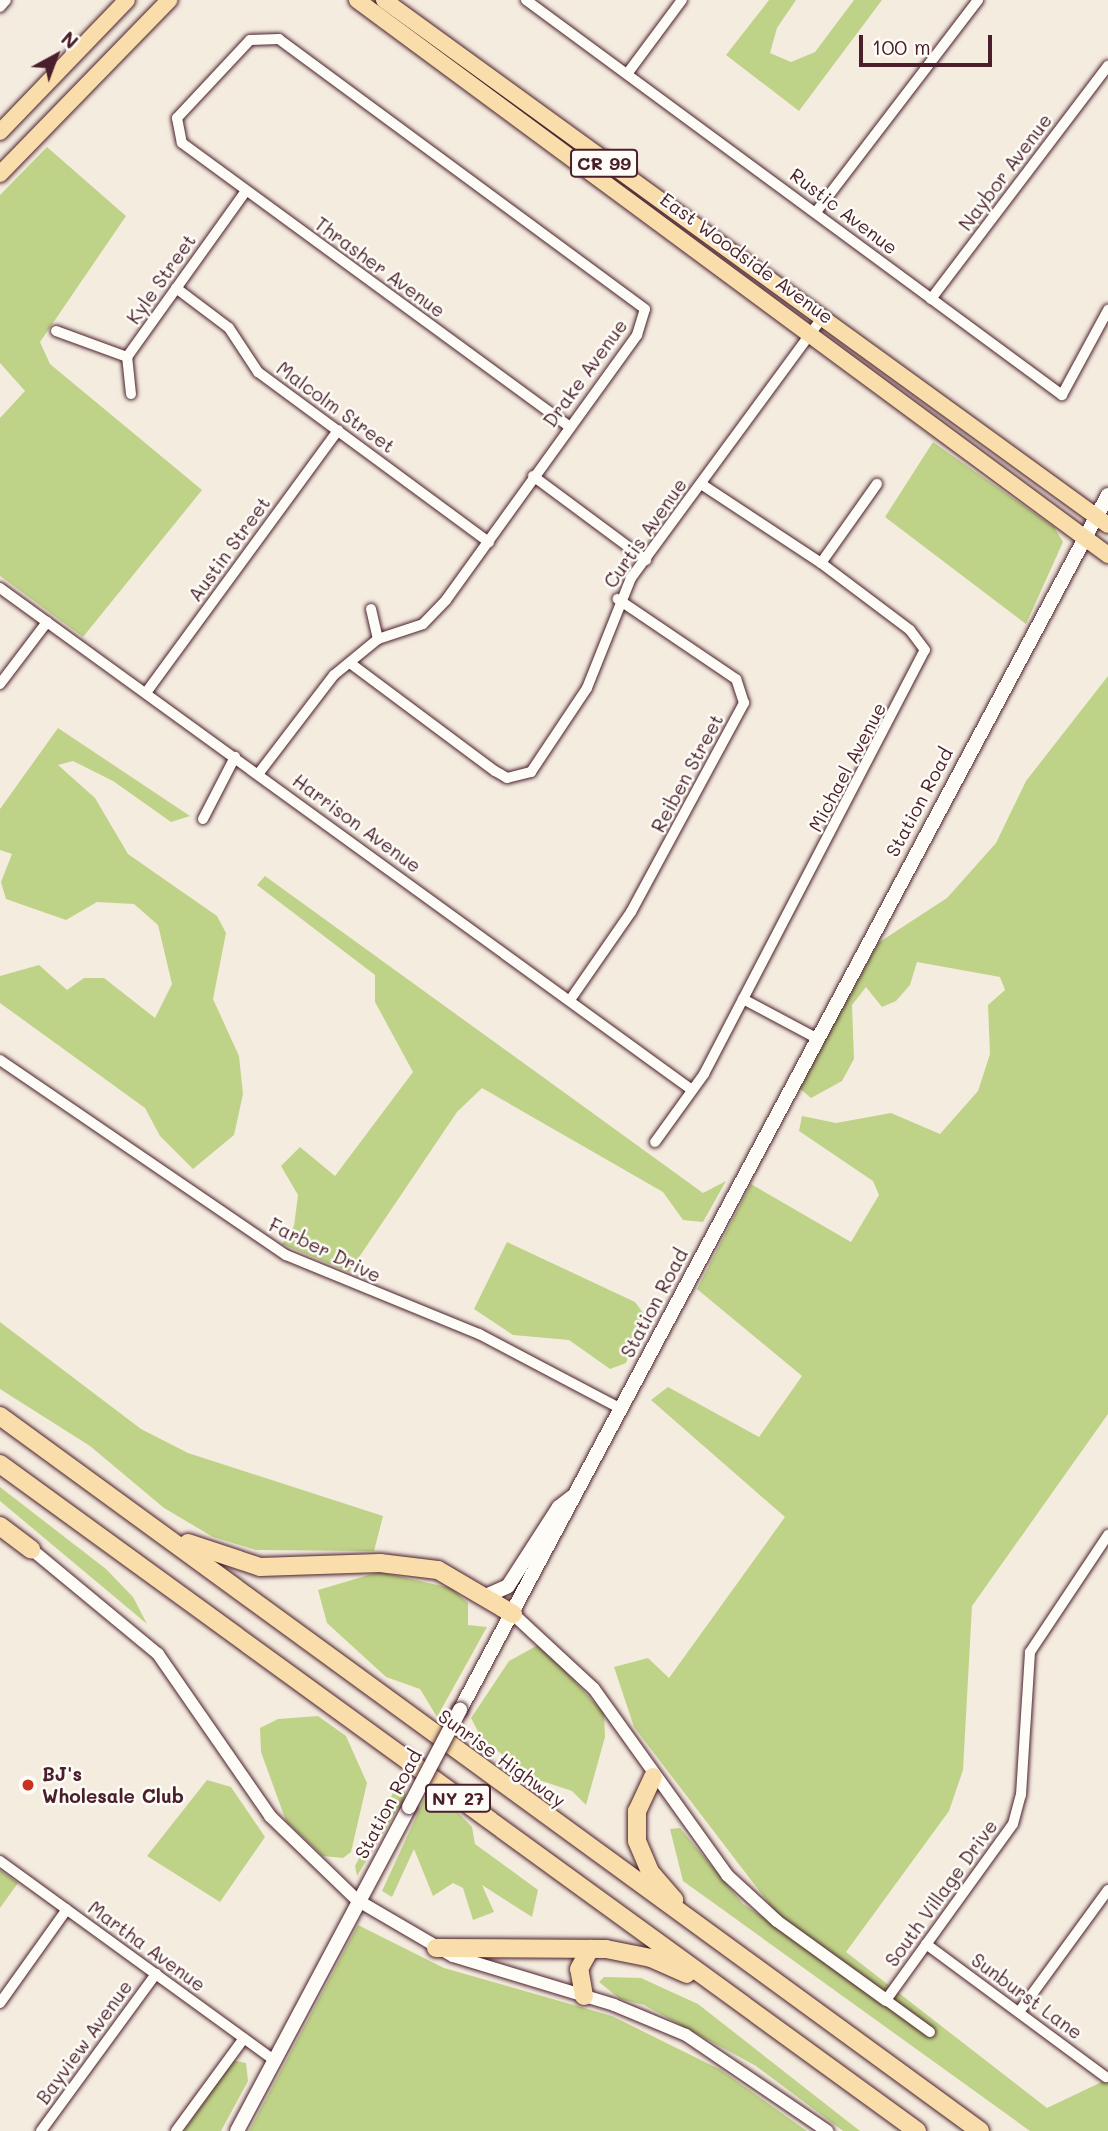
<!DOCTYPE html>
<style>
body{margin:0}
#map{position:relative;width:1108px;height:2131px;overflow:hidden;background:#f5ece0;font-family:Mali,sans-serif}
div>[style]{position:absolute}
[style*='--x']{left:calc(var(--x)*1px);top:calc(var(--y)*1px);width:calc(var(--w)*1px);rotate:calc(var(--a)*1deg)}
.green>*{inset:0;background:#bfd388}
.roads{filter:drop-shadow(0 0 2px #4a1f2b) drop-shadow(0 0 2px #4a1f2b)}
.minor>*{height:10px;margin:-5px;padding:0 5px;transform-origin:5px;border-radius:5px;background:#fdfcf7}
.tertiary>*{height:12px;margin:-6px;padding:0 6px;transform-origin:6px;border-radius:6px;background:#fdfcf7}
.secondary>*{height:14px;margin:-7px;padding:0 7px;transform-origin:7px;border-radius:7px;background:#fdfcf7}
.primary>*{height:16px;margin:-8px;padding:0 8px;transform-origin:8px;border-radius:8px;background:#f9deab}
.motorway>*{height:18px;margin:-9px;padding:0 9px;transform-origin:9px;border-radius:9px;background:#f9deab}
.bridges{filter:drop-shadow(0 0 2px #4a1f2b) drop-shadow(0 0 2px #4a1f2b)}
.secondary-bridge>*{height:14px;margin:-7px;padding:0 7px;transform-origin:7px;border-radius:7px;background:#fdfcf7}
.dots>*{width:19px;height:19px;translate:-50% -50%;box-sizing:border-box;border:4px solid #fdfcf7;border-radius:50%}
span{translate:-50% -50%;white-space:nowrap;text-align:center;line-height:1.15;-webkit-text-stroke:5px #fdfcf7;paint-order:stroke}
.shield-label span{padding:2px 5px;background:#fdfcf7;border:2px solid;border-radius:5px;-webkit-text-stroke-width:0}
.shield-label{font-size:18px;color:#4a1f2b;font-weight:700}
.street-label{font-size:19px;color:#4a1f2b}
.poi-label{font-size:19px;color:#4a1f2b;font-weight:700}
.left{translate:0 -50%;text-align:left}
.north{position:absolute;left:21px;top:21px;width:70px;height:70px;-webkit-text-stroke:5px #fdfcf7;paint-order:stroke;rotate:41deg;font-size:19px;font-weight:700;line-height:28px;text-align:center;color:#4a1f2b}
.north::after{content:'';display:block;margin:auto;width:24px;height:32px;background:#4a1f2b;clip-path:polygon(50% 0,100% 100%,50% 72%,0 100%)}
.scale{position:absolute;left:859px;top:35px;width:133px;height:32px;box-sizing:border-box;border:4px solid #4a1f2b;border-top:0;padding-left:9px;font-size:21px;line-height:24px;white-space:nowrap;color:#4a1f2b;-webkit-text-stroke:5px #fdfcf7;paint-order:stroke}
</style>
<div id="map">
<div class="green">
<div style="clip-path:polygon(769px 0,796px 0,777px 28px,770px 53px,791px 62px,815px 52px,854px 0,882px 0,799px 111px,726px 55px)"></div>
<div style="clip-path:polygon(47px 147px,126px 216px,40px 342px,50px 364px,202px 490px,83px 637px,0 576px,0 418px,25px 391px,0 363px,0 195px)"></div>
<div style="clip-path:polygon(933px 442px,1054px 527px,1063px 542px,1026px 624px,885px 517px)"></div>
<div style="clip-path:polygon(1108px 676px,1108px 1414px,972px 1606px,963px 1770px,949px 1811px,846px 1952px,1047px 2108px,1108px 2079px,1108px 2131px,1030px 2131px,683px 1881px,670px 1829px,680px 1828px,743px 1904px,796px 1939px,634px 1727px,614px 1667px,648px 1658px,669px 1678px,785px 1517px,651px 1400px,668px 1387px,759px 1437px,802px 1376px,697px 1289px,751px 1184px,851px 1242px,879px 1195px,873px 1181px,799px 1131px,802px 1116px,836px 1123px,891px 1113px,940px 1134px,978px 1091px,990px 1054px,988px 1005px,1005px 990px,1000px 977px,917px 962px,910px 985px,896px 1001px,882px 1007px,866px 987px,852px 1005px,854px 1059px,842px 1081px,811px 1098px,799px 1088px,878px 943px,947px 898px,996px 843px,1026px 781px)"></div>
<div style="clip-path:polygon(58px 728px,190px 816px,171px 822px,113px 781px,73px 761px,58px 765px,95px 798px,128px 854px,217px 916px,226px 933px,213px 999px,239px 1056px,243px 1094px,234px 1135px,193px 1169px,160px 1136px,145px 1108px,0 1003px,0 976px,39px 965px,67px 990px,84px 978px,104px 978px,155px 1018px,172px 984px,158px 925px,134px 904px,97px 902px,66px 920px,6px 899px,1px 882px,12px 854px,0 850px,0 809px)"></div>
<div style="clip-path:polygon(265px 876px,703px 1193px,726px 1181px,703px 1222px,683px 1220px,663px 1192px,482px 1088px,457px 1112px,349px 1272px,282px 1244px,294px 1226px,298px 1195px,281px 1166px,300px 1147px,335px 1176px,413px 1072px,375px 1002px,375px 975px,257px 885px)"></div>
<div style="clip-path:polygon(507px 1242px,635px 1302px,644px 1314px,626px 1363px,610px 1369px,569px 1340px,513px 1335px,474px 1309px)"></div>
<div style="clip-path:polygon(0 1322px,141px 1429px,188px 1453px,383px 1516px,374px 1551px,256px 1550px,213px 1537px,164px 1508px,90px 1446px,0 1389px)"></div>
<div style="clip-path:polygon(0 1487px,106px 1569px,133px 1597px,147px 1624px,0 1501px)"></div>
<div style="clip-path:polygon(379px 1572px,451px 1588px,468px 1603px,468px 1625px,487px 1627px,437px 1717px,420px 1689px,386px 1677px,327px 1623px,318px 1590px)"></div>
<div style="clip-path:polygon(540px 1644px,604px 1713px,605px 1737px,586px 1805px,572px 1791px,533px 1778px,482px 1739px,471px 1718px,509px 1661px)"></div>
<div style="clip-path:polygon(318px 1716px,346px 1736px,367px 1783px,351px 1852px,343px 1858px,323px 1856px,286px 1821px,261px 1752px,260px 1728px,278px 1719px)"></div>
<div style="clip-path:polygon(207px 1780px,231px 1787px,265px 1837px,220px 1902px,147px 1856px)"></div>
<div style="clip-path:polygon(402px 1787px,406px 1795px,357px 1876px,355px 1866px,395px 1789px)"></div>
<div style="clip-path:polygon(428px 1791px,441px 1795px,472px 1827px,475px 1844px,538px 1890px,532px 1917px,482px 1885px,494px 1912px,473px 1920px,463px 1888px,453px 1883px,433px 1896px,414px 1849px,392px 1897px,382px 1891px)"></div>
<div style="clip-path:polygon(0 1870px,18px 1883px,0 1908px)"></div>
<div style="clip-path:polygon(358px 1925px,444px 1968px,612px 2016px,721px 2070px,807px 2131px,249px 2131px)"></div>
<div style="clip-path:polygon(604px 1977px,641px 1978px,698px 2004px,860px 2131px,843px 2131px,756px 2066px,644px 2005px,620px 1999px,599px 1982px)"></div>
<div style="clip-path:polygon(231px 2060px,246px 2063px,248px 2081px,221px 2131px,184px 2131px)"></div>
</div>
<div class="roads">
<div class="minor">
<div style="--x:526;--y:0;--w:666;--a:36.39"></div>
<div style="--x:1062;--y:395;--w:97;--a:-61.6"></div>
<div style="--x:0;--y:7;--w:9;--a:-49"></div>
<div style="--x:627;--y:74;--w:92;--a:-53.4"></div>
<div style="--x:816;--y:212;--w:267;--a:-52.6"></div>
<div style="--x:176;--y:288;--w:66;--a:37"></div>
<div style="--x:229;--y:328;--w:53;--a:56.6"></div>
<div style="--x:258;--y:372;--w:287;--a:36.4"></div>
<div style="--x:931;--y:299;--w:293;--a:-52.8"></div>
<div style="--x:56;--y:331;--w:76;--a:20.1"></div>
<div style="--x:131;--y:394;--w:37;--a:-96"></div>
<div style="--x:127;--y:357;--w:204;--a:-54.4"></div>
<div style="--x:533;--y:476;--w:141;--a:36.6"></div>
<div style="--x:821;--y:563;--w:97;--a:-54.7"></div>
<div style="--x:0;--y:588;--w:855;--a:35.96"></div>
<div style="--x:371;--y:609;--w:31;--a:77"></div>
<div style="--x:350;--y:663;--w:181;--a:36.7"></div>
<div style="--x:495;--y:771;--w:14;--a:30"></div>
<div style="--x:507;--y:778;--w:25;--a:-14"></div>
<div style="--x:531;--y:772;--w:101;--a:-56.3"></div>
<div style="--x:587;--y:688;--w:118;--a:-68.2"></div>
<div style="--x:631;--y:578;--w:319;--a:-53.7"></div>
<div style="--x:0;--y:684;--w:78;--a:-52.8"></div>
<div style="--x:148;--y:690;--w:322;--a:-53.8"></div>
<div style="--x:259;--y:773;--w:123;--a:-52.6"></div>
<div style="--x:334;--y:675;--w:57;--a:-39.3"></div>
<div style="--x:378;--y:639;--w:47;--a:-18.4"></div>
<div style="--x:423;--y:624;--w:33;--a:-46"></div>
<div style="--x:446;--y:600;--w:327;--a:-54.2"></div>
<div style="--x:637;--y:335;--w:27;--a:-73"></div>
<div style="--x:645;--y:309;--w:455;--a:-143.6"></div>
<div style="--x:279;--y:39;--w:29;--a:178"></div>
<div style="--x:250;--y:40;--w:107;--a:133.1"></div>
<div style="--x:177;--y:118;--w:25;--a:79"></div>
<div style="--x:182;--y:143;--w:479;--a:36.2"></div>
<div style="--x:203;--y:819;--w:70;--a:-62.7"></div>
<div style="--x:743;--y:999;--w:83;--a:28.1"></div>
<div style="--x:570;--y:1000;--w:107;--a:-55.3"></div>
<div style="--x:631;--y:912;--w:238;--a:-61.6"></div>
<div style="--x:744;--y:703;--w:25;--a:-108"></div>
<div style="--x:736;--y:679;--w:143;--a:-145.9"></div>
<div style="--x:0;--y:1060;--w:346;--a:34.3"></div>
<div style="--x:286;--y:1255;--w:209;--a:22.3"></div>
<div style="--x:479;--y:1334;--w:161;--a:27.8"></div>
<div style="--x:655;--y:1142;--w:84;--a:-54.2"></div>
<div style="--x:704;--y:1074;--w:478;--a:-62.5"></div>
<div style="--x:925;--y:650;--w:25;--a:-127"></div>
<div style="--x:910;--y:630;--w:111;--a:-143"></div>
<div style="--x:821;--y:563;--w:144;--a:-146.6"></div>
<div style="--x:0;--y:1861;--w:339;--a:36"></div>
<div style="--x:926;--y:1944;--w:224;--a:36.5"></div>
<div style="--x:0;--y:2003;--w:115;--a:-54.5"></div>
<div style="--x:1019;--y:2012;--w:151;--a:-53.9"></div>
<div style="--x:930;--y:2032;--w:54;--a:-144"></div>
<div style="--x:886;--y:2000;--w:217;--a:-54.2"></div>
<div style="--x:1013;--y:1824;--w:30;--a:-75"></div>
<div style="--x:1021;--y:1795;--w:143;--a:-86.4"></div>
<div style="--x:1030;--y:1652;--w:141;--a:-56.3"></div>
<div style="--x:41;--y:2131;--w:195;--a:-53.8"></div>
<div style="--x:176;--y:2131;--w:115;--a:-53.8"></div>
</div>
<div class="tertiary">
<div style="--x:31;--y:1549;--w:165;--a:39.6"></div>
<div style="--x:158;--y:1654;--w:197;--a:55.3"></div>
<div style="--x:270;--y:1816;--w:121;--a:44"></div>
<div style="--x:357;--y:1900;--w:111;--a:30.3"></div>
<div style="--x:453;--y:1956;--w:168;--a:16.9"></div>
<div style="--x:614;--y:2005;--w:78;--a:22.6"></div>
<div style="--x:686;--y:2035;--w:171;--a:34.2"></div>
<div style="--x:513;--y:1614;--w:110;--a:42.8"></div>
<div style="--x:594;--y:1689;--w:229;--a:54.4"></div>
<div style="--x:727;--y:1875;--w:68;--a:42.6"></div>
<div style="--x:777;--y:1921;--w:135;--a:35.9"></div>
</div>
<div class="secondary">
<div style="--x:486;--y:1596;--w:24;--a:-24"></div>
<div style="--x:508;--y:1586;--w:94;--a:-57.2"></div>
<div style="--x:559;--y:1507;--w:16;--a:-38"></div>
<div style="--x:460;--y:1710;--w:1377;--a:-61.93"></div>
<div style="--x:237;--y:2131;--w:367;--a:-62"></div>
</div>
<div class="primary">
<div style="--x:357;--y:0;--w:934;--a:36.46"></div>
<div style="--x:384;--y:0;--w:894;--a:35.95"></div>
<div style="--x:0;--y:132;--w:183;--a:-46.1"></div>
<div style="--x:0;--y:174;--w:243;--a:-45.8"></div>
</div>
<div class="motorway">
<div style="--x:0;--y:1416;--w:1213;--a:36.11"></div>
<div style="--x:0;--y:1464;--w:1134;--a:36.03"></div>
<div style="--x:0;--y:1526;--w:39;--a:37"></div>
<div style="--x:188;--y:1543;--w:76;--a:18.4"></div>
<div style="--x:260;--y:1567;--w:120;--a:-1.9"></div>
<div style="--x:380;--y:1563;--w:58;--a:6.9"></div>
<div style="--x:438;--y:1570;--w:87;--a:30.4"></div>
<div style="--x:653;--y:1777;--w:38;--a:115"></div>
<div style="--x:637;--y:1811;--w:30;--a:90"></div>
<div style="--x:637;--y:1841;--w:34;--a:67"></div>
<div style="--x:650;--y:1872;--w:37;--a:49"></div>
<div style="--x:436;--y:1948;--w:170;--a:0.3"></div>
<div style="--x:606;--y:1949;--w:46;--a:11.3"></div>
<div style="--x:651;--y:1958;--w:39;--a:24"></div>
<div style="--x:584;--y:1996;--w:27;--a:-100"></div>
<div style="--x:579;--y:1969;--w:23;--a:-61"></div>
</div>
</div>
<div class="bridges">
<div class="secondary-bridge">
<div style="--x:409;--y:1807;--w:110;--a:-62.3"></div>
</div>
</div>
<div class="dots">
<div style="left:28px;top:1785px;background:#c8321e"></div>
</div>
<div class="shield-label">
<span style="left:604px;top:163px">CR 99</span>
<span style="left:458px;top:1798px">NY 27</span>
</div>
<div class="street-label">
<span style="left:1005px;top:172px;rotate:-53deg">Naybor Avenue</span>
<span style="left:844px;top:211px;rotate:37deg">Rustic Avenue</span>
<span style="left:747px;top:258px;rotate:36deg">East Woodside Avenue</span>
<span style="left:380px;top:267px;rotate:36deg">Thrasher Avenue</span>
<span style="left:161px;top:279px;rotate:-55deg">Kyle Street</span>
<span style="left:585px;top:373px;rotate:-54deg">Drake Avenue</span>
<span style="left:336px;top:407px;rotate:36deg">Malcolm Street</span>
<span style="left:645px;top:533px;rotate:-55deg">Curtis Avenue</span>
<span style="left:229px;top:549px;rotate:-54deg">Austin Street</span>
<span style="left:847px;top:767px;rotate:-62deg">Michael Avenue</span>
<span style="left:687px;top:773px;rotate:-62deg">Reiben Street</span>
<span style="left:919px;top:802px;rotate:-62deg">Station Road</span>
<span style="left:357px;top:823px;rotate:36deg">Harrison Avenue</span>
<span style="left:325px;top:1250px;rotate:26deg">Farber Drive</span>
<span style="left:654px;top:1303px;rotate:-62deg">Station Road</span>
<span style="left:502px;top:1758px;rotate:36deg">Sunrise Highway</span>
<span style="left:388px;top:1804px;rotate:-62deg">Station Road</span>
<span style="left:941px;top:1893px;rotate:-54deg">South Village Drive</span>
<span style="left:147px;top:1946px;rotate:36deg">Martha Avenue</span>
<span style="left:1027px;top:1996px;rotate:36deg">Sunburst Lane</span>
<span style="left:84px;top:2042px;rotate:-54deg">Bayview Avenue</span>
</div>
<div class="poi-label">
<span class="left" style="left:42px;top:1785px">BJ's<br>Wholesale Club</span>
</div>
<div class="north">N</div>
<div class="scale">100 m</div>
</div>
